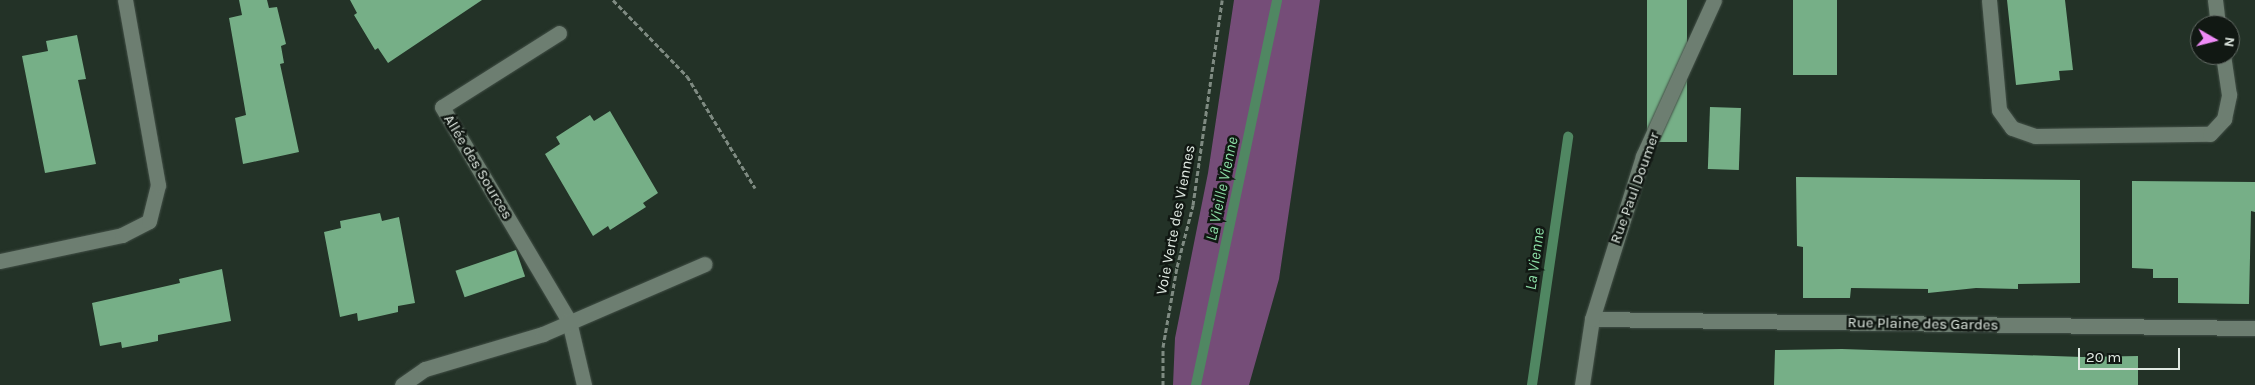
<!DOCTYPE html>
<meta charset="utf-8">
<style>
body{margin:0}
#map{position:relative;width:2255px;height:385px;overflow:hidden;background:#233227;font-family:Karla,sans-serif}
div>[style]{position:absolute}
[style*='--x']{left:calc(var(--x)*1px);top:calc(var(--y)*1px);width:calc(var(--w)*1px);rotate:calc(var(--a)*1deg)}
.forest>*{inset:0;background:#754d78}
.stream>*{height:10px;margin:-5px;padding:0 5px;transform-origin:5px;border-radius:5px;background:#508762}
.building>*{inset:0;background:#76af87;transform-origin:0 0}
.path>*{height:3px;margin-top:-1.5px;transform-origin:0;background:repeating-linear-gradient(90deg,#7f8b82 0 5px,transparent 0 7.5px)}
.roads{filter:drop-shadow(0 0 1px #435047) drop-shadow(0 0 1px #435047)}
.minor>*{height:15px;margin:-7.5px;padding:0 7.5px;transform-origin:7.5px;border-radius:7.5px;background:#6d7e71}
span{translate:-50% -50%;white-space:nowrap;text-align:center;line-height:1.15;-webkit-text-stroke:5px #111813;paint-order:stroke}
.street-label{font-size:15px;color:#e0e9e2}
.water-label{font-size:16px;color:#8bdda5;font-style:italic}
.north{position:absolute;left:2190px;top:15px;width:50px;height:50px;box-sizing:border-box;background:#111813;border:1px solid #646c66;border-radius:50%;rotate:98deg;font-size:14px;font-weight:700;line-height:20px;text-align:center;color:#e0e9e2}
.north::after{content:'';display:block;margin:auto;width:18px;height:22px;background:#ef8bf7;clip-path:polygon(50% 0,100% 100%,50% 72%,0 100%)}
.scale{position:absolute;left:2078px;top:348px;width:102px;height:22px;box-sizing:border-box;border:2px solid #e0e9e2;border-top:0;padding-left:6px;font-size:15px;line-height:18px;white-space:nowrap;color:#e0e9e2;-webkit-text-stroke:4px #111813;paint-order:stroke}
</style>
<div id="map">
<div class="forest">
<div style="clip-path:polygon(1234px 0,1320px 0,1279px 279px,1249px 385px,1173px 385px,1175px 338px,1208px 173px)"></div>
</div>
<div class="stream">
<div style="--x:1196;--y:385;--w:393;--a:-78.1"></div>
<div style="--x:1532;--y:385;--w:251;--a:-81.7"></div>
</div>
<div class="building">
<div style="clip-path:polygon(239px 0,267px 0,269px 8px,277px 7px,286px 44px,281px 46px,284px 63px,280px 64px,299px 152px,243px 164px,235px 118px,246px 115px,229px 18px,242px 15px)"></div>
<div style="clip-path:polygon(350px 0,482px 0,388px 63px,378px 48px,375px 50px,354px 15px,357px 13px)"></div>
<div style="left:1647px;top:0;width:40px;height:142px"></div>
<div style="left:1793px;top:0;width:44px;height:75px"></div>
<div style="clip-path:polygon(2007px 0,2065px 0,2073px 70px,2059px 71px,2060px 80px,2016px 85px)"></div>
<div style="clip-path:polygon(77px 35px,86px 79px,78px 80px,96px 164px,45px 173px,22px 56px,48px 51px,46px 41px)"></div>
<div style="left:1710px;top:107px;width:31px;height:62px;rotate:2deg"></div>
<div style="clip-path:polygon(610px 111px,658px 193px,643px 203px,646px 207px,610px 230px,608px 226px,593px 236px,545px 154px,560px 144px,556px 137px,590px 115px,594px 121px)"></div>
<div style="clip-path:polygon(1796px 177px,2080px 180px,2080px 283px,2018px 284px,2018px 289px,1976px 288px,1928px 293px,1928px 289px,1851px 288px,1850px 298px,1803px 298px,1803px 247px,1797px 246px)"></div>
<div style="clip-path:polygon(2132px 181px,2255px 182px,2255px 212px,2251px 211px,2249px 304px,2178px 303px,2178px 278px,2153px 278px,2153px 269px,2132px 268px)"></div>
<div style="clip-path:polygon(380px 213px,382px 221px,399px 217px,415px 303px,398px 306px,398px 312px,358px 321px,357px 313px,340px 317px,324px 232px,341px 228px,340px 221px)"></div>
<div style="left:516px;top:250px;width:28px;height:64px;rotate:71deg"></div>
<div style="clip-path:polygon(222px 269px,231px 321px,158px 335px,158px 341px,122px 348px,121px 342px,100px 346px,92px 303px,180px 283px,179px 279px)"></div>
<div style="clip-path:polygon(1842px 349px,2082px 357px,2138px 356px,2138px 385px,1774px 385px,1775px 350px)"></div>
</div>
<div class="path">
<div style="--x:613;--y:0;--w:106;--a:45.8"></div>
<div style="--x:687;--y:76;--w:131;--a:58.7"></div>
<div style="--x:1163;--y:385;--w:38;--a:-90"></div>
<div style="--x:1163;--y:347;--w:81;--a:-80.1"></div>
<div style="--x:1177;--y:267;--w:64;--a:-75.5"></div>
<div style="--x:1193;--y:205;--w:207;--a:-81.9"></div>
</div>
<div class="roads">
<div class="minor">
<div style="--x:1989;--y:0;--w:110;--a:84.8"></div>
<div style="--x:1999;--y:110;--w:22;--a:54"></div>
<div style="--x:2012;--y:128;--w:24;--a:19"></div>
<div style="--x:2035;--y:136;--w:175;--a:-0.7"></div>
<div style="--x:2210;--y:134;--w:21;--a:-47"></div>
<div style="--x:2224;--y:119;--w:25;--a:-78"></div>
<div style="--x:2229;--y:95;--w:40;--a:-98.5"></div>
<div style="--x:2215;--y:0;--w:25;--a:83"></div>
<div style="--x:559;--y:33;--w:138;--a:147.7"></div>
<div style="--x:442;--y:107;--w:249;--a:59.3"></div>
<div style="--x:569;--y:321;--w:66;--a:76.8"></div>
<div style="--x:0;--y:261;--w:125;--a:-12"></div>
<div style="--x:122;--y:235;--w:30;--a:-27"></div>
<div style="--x:149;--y:221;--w:37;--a:-76"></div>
<div style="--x:158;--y:185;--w:188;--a:-100.1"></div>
<div style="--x:1592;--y:319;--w:663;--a:0.78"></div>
<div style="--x:402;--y:385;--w:28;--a:-35"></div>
<div style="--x:425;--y:369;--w:123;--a:-16.5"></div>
<div style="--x:543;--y:334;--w:176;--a:-23.4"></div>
<div style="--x:1582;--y:385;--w:67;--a:-81.4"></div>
<div style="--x:1592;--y:319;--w:171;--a:-72.6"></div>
<div style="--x:1643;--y:156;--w:171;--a:-65.5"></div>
</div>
</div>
<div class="street-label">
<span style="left:478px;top:167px;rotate:59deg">Allée des Sources</span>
<span style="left:1635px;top:188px;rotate:-70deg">Rue Paul Doumer</span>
<span style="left:1176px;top:220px;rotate:-79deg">Voie Verte des Viennes</span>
<span style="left:1923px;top:324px;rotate:1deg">Rue Plaine des Gardes</span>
</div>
<div class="water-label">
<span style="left:1222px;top:189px;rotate:-78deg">La Vieille Vienne</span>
<span style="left:1535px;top:259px;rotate:-82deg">La Vienne</span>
</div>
<div class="north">N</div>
<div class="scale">20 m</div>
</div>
